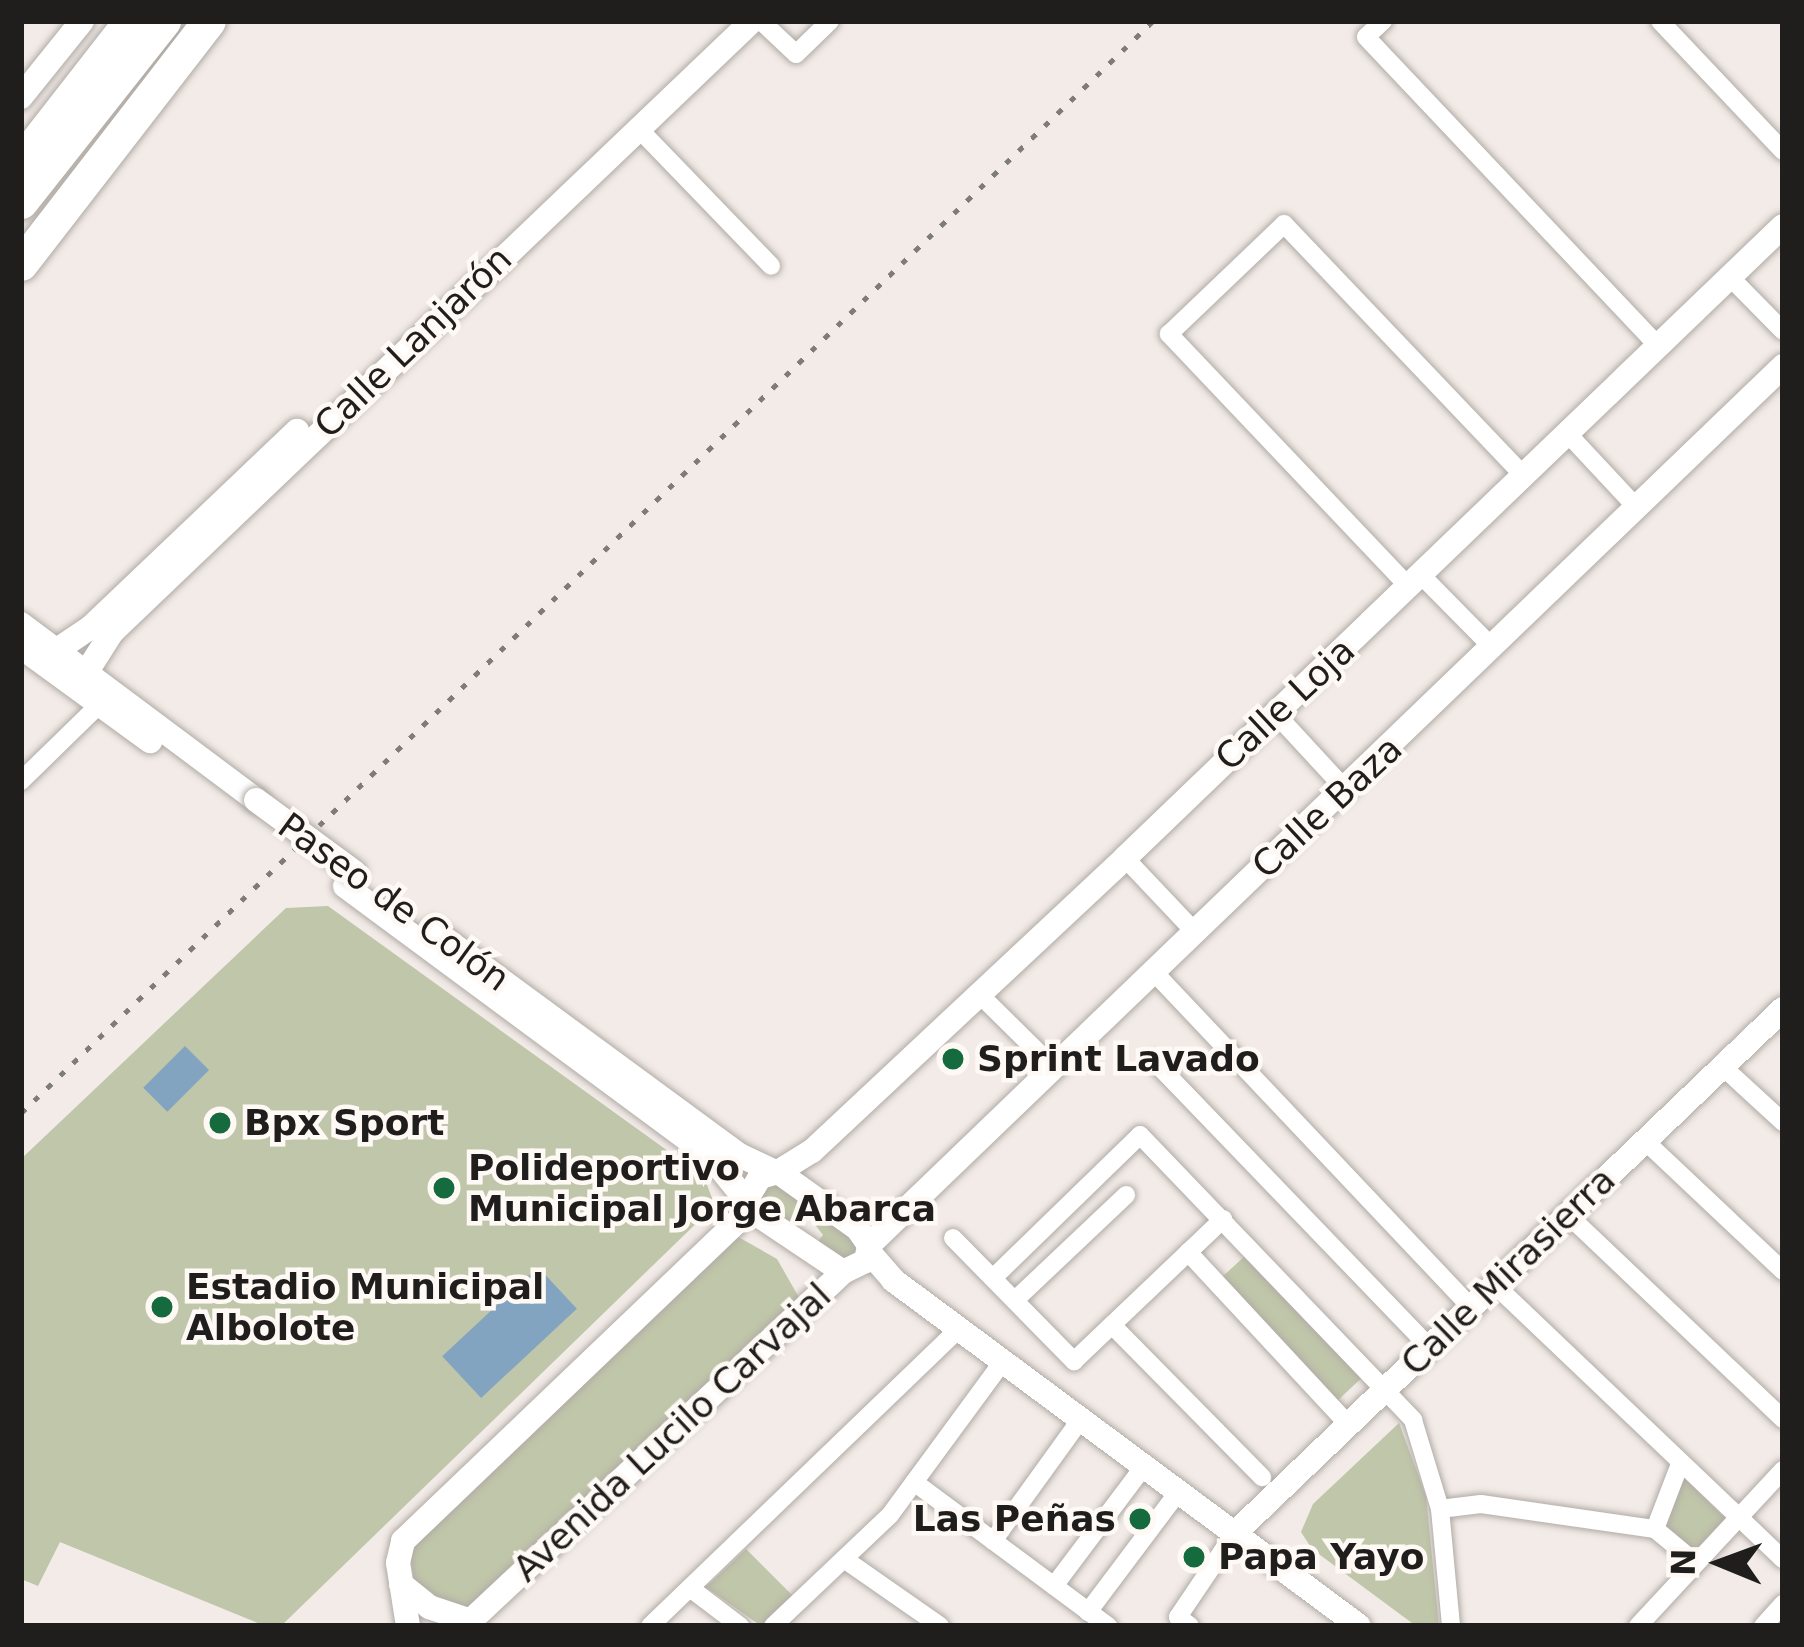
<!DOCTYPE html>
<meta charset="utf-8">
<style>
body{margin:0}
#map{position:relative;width:1804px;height:1647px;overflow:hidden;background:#f2ebe7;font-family:"DejaVu Sans",sans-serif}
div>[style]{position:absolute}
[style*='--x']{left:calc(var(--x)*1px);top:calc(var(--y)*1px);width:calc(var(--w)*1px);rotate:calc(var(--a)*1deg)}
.green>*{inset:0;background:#c0c6a9;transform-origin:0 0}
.water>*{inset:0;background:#82a4c1;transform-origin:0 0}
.roads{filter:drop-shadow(0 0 3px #b1aba6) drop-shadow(0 0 3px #b1aba6)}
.street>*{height:18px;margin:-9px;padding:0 9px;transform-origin:9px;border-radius:9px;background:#fff}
.secondary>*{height:24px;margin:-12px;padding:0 12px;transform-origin:12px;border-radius:12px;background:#fff}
.highway>*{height:33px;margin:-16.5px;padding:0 16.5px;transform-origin:16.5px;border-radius:16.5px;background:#fff}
.rail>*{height:4.5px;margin-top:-2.25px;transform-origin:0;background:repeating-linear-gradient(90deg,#7f7b78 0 6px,transparent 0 18px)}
.bridges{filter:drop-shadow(0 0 3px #b1aba6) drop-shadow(0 0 3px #b1aba6)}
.secondary-bridge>*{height:24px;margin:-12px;padding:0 12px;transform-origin:12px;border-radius:12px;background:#fff}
.dots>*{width:33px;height:33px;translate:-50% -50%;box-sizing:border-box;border:6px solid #fef9f5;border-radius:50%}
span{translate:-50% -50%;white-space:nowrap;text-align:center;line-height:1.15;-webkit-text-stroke:9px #fef9f5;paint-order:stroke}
.street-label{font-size:36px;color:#201e1c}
.poi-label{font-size:36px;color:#201e1c;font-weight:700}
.left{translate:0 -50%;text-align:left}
.right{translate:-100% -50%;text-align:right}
.frame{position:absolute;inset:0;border:24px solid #201e1c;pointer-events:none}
.north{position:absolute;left:1660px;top:1503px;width:120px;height:120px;-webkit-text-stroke:9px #fef9f5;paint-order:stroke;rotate:271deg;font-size:33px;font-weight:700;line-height:48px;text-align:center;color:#201e1c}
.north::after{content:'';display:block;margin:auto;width:42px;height:54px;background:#201e1c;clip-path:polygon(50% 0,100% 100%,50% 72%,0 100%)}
</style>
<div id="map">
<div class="green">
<div style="clip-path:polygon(328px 906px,704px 1177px,712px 1198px,709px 1211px,281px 1626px,265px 1626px,60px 1542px,38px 1586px,21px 1579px,21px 1159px,286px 908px)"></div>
<div style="clip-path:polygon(772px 1182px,811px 1206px,795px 1229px,762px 1203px,761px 1194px)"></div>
<div style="clip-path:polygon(824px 1216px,856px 1241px,855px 1256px,846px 1261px,816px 1244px,823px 1235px,816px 1226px)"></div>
<div style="clip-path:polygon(733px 1234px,777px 1259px,801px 1301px,470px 1614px,450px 1612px,414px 1580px,409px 1550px)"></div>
<div style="left:1249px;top:1252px;width:169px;height:40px;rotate:47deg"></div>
<div style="clip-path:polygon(1399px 1423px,1426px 1496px,1439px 1626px,1416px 1626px,1312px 1549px,1301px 1532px,1313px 1504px)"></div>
<div style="clip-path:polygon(1683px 1477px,1727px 1520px,1697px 1552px,1663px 1524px)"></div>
<div style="clip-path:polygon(746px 1549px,793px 1596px,761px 1626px,706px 1587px)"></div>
</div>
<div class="water">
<div style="left:185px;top:1046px;width:34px;height:59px;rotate:45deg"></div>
<div style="left:538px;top:1267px;width:57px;height:131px;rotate:47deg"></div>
</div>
<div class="roads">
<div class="street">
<div style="--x:761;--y:21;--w:48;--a:43.3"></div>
<div style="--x:796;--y:54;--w:47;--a:-44.1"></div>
<div style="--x:1383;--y:21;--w:23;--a:137"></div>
<div style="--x:1366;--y:37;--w:427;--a:46.6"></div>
<div style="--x:1660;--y:21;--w:179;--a:46.6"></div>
<div style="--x:637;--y:127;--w:193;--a:46"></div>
<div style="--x:1731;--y:278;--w:74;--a:45.5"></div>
<div style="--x:1568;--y:434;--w:101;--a:47"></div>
<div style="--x:1421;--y:575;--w:103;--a:45.4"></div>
<div style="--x:1409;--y:587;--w:349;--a:-133.5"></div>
<div style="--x:1169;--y:334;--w:159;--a:-43.7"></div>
<div style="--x:1284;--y:224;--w:348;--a:46.4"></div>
<div style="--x:1274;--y:712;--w:108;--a:47.3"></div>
<div style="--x:21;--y:781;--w:110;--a:-44.3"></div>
<div style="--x:1125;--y:858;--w:100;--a:46.6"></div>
<div style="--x:1152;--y:970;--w:464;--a:46.6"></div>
<div style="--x:978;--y:993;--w:103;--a:44.6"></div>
<div style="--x:1155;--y:1062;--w:395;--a:46.1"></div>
<div style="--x:1722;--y:1066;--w:83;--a:42.6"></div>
<div style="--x:1644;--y:1140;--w:191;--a:43.3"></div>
<div style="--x:1567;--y:1214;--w:298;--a:43.5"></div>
<div style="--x:953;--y:1238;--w:173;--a:45.5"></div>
<div style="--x:1074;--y:1361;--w:206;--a:-43.6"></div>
<div style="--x:1188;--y:1252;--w:236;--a:47.1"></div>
<div style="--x:993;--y:1278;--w:205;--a:-44.2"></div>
<div style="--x:1140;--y:1135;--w:395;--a:46.2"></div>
<div style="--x:1413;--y:1420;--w:93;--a:73.1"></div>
<div style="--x:1440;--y:1509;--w:118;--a:84.6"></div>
<div style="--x:1494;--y:1284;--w:399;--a:43.6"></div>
<div style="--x:1015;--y:1300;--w:153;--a:-43.4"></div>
<div style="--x:1112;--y:1325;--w:214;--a:45.4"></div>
<div style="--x:914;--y:1482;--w:242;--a:36.6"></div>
<div style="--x:1440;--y:1509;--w:41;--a:-7"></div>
<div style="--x:1481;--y:1504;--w:176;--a:8.2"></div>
<div style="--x:1655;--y:1529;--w:53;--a:39.7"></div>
<div style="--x:1655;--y:1529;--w:70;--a:-69"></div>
<div style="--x:993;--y:1541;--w:150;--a:-54.2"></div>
<div style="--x:844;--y:1559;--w:117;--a:34.9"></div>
<div style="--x:1054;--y:1586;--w:150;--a:-53.1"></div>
<div style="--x:690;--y:1588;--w:63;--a:37.2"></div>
<div style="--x:1088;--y:1612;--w:150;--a:-53.1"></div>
<div style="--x:650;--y:1626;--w:429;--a:-43.9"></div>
<div style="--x:773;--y:1626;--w:161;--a:-43.5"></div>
<div style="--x:890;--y:1515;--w:191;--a:-53.7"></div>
<div style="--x:1190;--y:1626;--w:15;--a:-143"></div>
<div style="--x:1178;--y:1617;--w:100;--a:-56"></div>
<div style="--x:1638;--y:1626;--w:213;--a:-47.1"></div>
<div style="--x:1763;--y:1626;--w:30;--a:-48"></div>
</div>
<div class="secondary">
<div style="--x:21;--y:97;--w:97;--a:-51.2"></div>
<div style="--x:21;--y:624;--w:294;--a:36.8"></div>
<div style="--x:21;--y:647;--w:160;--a:36.1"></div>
<div style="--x:57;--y:650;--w:40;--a:-34"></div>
<div style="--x:90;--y:628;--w:286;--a:-43.6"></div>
<div style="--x:86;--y:673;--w:49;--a:-57.6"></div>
<div style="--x:112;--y:632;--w:885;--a:-43.67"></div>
<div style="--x:345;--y:886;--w:457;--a:36.5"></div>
<div style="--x:712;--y:1158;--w:73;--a:51.1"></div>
<div style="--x:758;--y:1215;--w:102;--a:33.8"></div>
<div style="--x:843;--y:1272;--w:25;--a:-26"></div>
<div style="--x:866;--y:1261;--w:16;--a:-79"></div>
<div style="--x:869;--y:1245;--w:19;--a:-125"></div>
<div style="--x:858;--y:1229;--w:98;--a:-144.5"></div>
<div style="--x:778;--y:1172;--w:19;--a:164"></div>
<div style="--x:760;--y:1177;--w:26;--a:121"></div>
<div style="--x:433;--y:930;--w:380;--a:36.3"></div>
<div style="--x:739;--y:1155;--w:38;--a:25"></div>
<div style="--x:778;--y:1172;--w:40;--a:-32"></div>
<div style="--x:812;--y:1151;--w:429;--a:-43.1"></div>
<div style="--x:1125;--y:858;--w:912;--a:-43.85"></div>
<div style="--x:869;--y:1245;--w:1268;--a:-43.88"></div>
<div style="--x:869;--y:1252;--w:37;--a:49"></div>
<div style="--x:893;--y:1280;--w:580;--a:36.59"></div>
<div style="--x:1234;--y:1534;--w:760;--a:-43.72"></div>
<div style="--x:401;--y:1584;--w:36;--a:39"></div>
<div style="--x:429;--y:1607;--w:44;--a:18.4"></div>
<div style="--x:408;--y:1626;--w:64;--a:-99"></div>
<div style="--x:398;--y:1563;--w:23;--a:-77"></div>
<div style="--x:403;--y:1541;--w:481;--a:-43.7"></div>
<div style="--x:465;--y:1626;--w:518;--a:-43.12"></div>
</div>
<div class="highway">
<div style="--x:21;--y:161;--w:177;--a:-52.1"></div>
<div style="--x:21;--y:202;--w:231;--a:-51.7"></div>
<div style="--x:21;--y:264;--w:307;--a:-52.3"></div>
</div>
</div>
<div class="rail">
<div style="--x:21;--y:1113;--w:1573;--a:-43.97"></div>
</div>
<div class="bridges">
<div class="secondary-bridge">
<div style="--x:256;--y:800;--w:122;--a:36.3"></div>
</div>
</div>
<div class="dots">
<div style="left:953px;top:1059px;background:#156b3d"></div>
<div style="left:220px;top:1123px;background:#156b3d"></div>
<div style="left:444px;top:1188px;background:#156b3d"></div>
<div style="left:162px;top:1307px;background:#156b3d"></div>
<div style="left:1140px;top:1519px;background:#156b3d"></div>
<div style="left:1194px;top:1557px;background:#156b3d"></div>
</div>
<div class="street-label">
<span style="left:413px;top:342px;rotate:-44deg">Calle Lanjarón</span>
<span style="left:1285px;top:704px;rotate:-43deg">Calle Loja</span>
<span style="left:1327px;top:807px;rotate:-43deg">Calle Baza</span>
<span style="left:394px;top:902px;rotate:36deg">Paseo de Colón</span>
<span style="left:1508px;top:1271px;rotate:-44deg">Calle Mirasierra</span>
<span style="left:672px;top:1432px;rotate:-43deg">Avenida Lucilo Carvajal</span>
</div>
<div class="poi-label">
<span class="left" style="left:977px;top:1059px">Sprint Lavado</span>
<span class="left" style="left:244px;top:1123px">Bpx Sport</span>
<span class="left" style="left:468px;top:1188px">Polideportivo<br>Municipal Jorge Abarca</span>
<span class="left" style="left:186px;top:1307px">Estadio Municipal<br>Albolote</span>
<span class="right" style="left:1116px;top:1519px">Las Peñas</span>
<span class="left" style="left:1218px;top:1557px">Papa Yayo</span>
</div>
<div class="frame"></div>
<div class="north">N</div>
</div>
